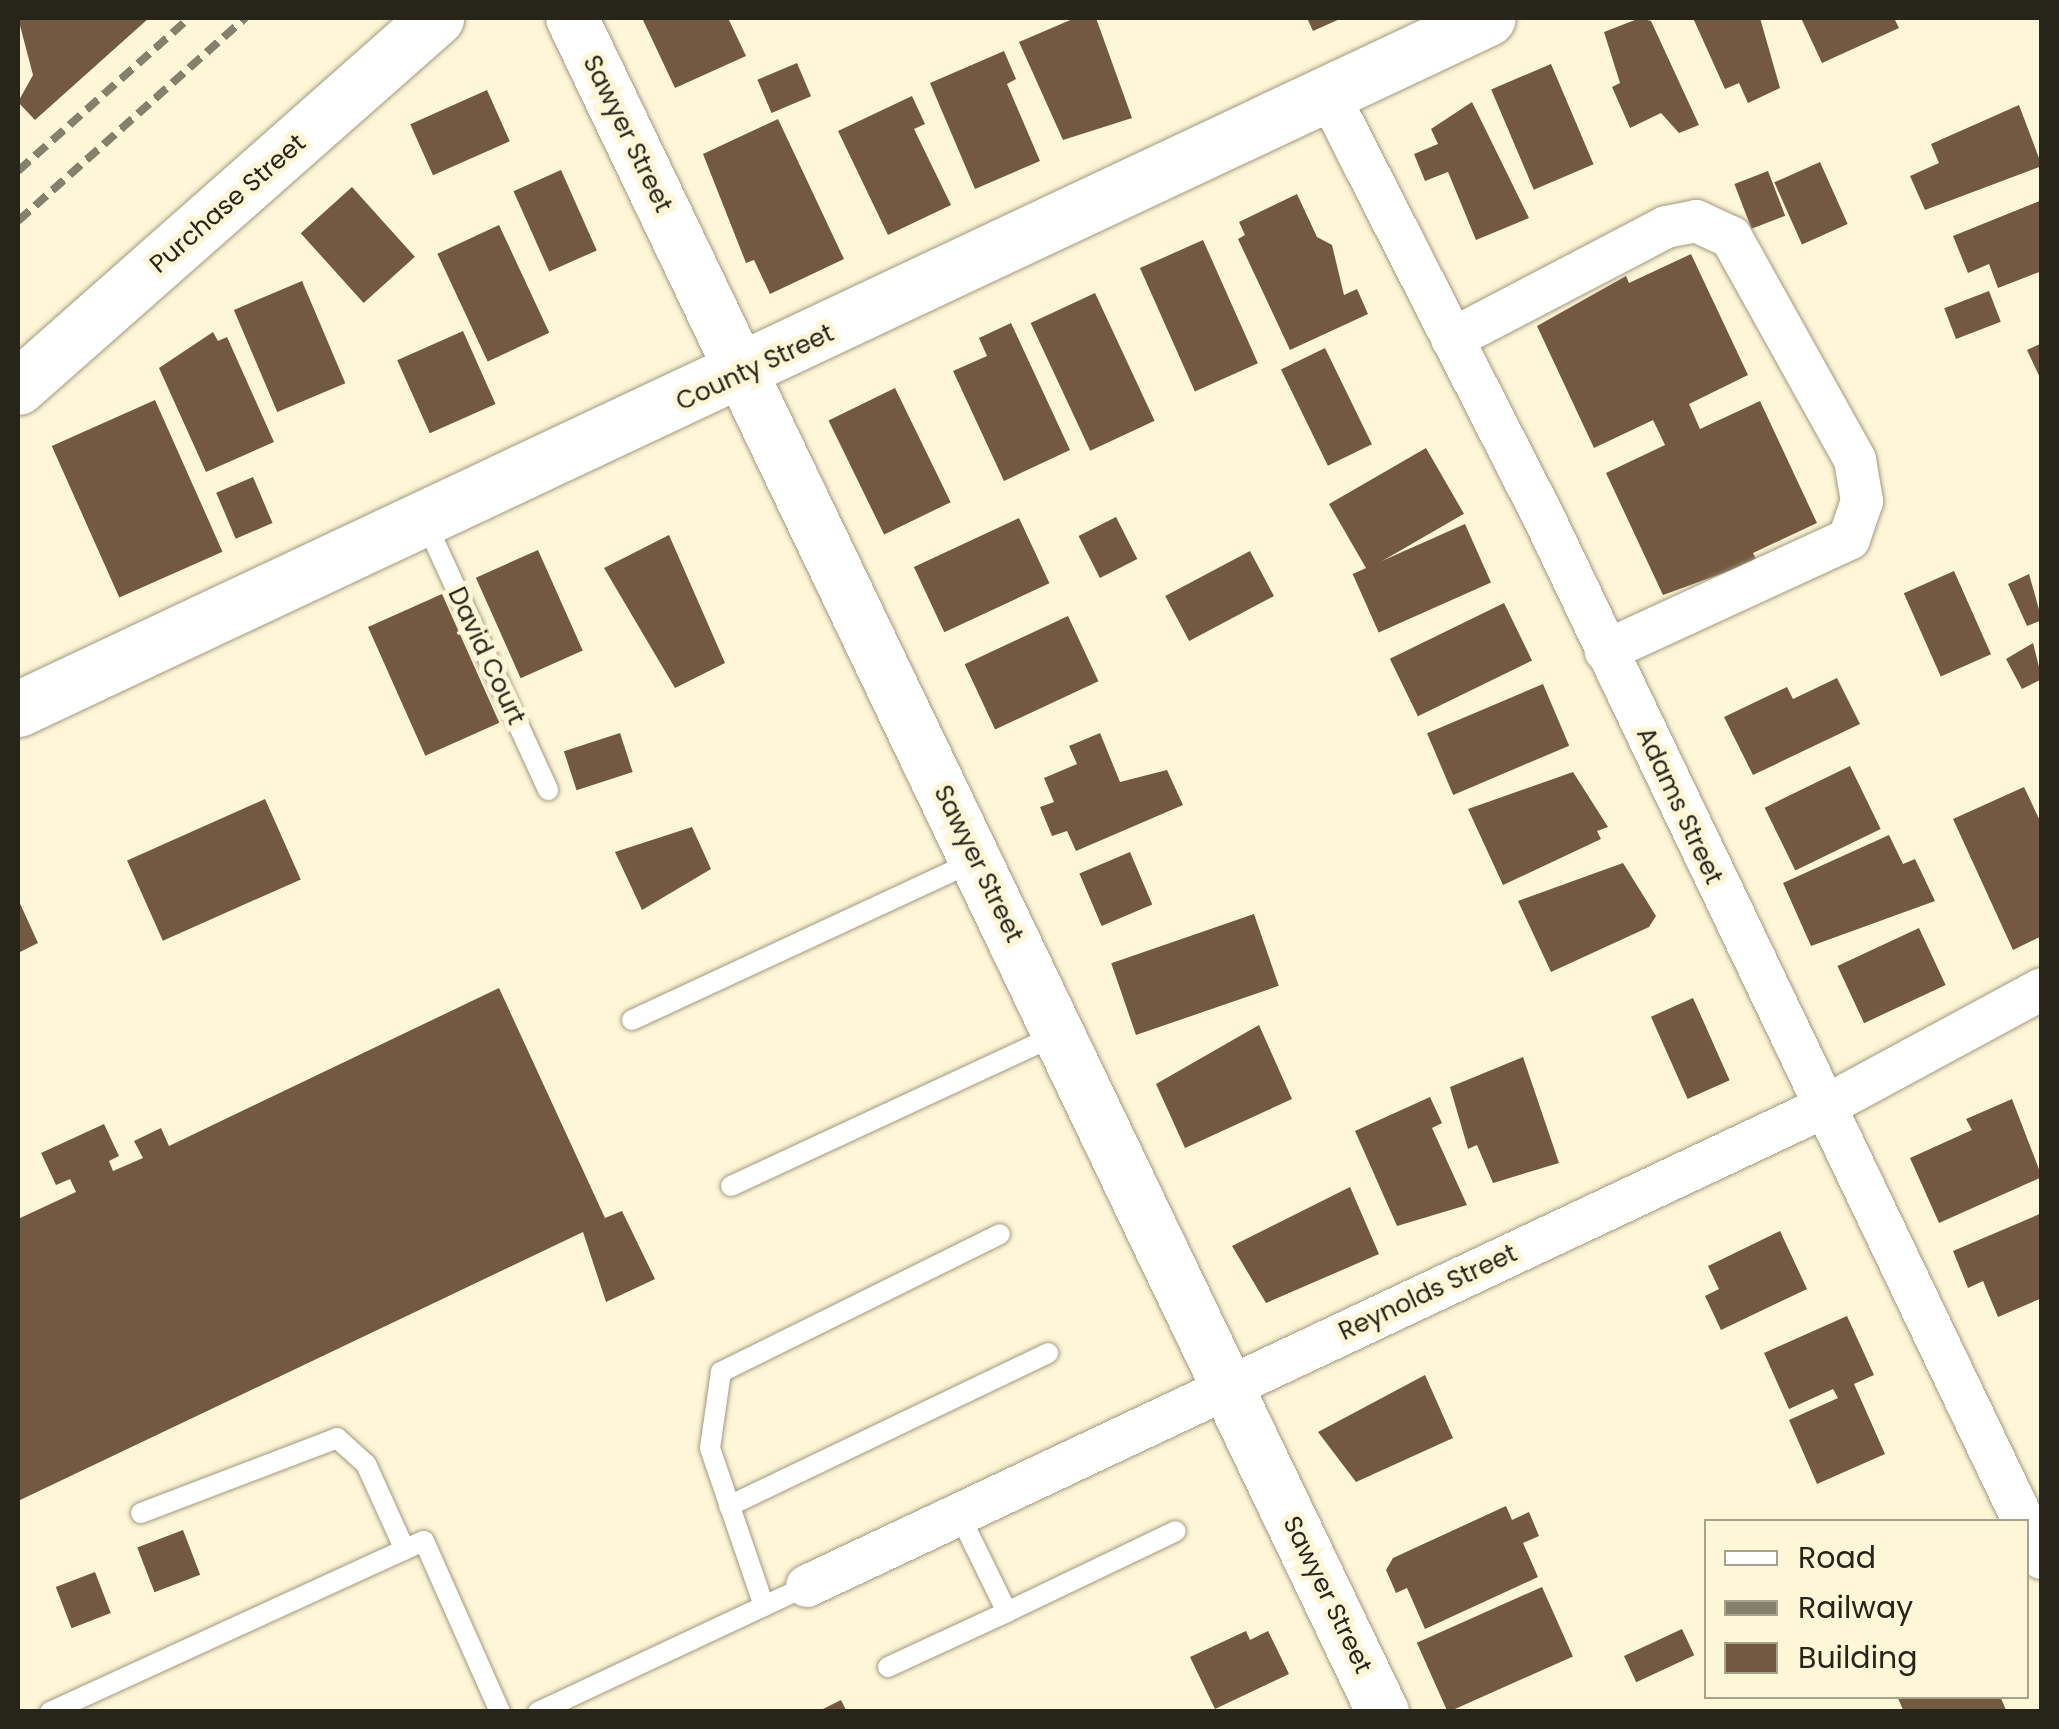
<!DOCTYPE html>
<style>
body{margin:0}
#map{position:relative;width:2059px;height:1729px;overflow:hidden;background:#fdf6d7;font-family:Poppins,sans-serif}
div>[style]{position:absolute}
[style*='--x']{left:calc(var(--x)*1px);top:calc(var(--y)*1px);width:calc(var(--w)*1px);rotate:calc(var(--a)*1deg)}
.building>*{inset:0;background:#745941;transform-origin:0 0}
.roads{filter:drop-shadow(0 0 2px #a19a7e) drop-shadow(0 0 2px #a19a7e)}
.service>*{height:20px;margin:-10px;padding:0 10px;transform-origin:10px;border-radius:10px;background:#fff}
.minor>*{height:42px;margin:-21px;padding:0 21px;transform-origin:21px;border-radius:21px;background:#fff}
.tertiary>*{height:52px;margin:-26px;padding:0 26px;transform-origin:26px;border-radius:26px;background:#fff}
.secondary>*{height:55px;margin:-27.5px;padding:0 27.5px;transform-origin:27.5px;border-radius:27.5px;background:#fff}
.rail>*{height:8px;margin-top:-4px;transform-origin:0;background:repeating-linear-gradient(90deg,#85806c 0 15px,transparent 0 23px)}
span{translate:-50% -50%;white-space:nowrap;text-align:center;line-height:1.15;-webkit-text-stroke:10px #fdf6d7;paint-order:stroke}
.street-label{font-size:25px;color:#272419}
.frame{position:absolute;inset:0;border:20px solid #272419;pointer-events:none}
.legend{position:absolute;left:1704px;top:1519px;width:325px;height:180px;box-sizing:border-box;background:#fdf6d7;border:2px solid #a7a28b;margin:0;padding:12px 18px;list-style:none;font-size:30px;color:#272419}
.legend li{display:flex;align-items:center;gap:20px;height:50px}
.legend b{width:50px;border:2px solid #a7a28b}
</style>
<div id="map">
<div class="building">
<div style="clip-path:polygon(18px 18px,149px 18px,35px 120px,18px 102px,33px 75px)"></div>
<div style="clip-path:polygon(642px 18px,728px 18px,746px 56px,675px 88px)"></div>
<div style="clip-path:polygon(1075px 18px,1096px 18px,1132px 118px,1063px 140px,1019px 42px)"></div>
<div style="clip-path:polygon(1307px 18px,1342px 18px,1313px 31px)"></div>
<div style="clip-path:polygon(1640px 18px,1651px 21px,1699px 125px,1679px 133px,1661px 113px,1630px 128px,1612px 87px,1620px 83px,1604px 32px)"></div>
<div style="clip-path:polygon(1693px 18px,1760px 18px,1780px 88px,1748px 103px,1739px 83px,1725px 89px)"></div>
<div style="clip-path:polygon(1801px 18px,1894px 18px,1899px 28px,1822px 63px)"></div>
<div style="clip-path:polygon(1004px 51px,1016px 79px,1007px 84px,1040px 161px,975px 189px,930px 83px)"></div>
<div style="left:797px;top:63px;width:36px;height:43px;rotate:67deg"></div>
<div style="left:1551px;top:64px;width:109px;height:65px;rotate:67deg"></div>
<div style="left:487px;top:90px;width:56px;height:84px;rotate:66deg"></div>
<div style="clip-path:polygon(912px 96px,925px 124px,914px 129px,951px 205px,888px 235px,838px 131px)"></div>
<div style="clip-path:polygon(1472px 102px,1529px 218px,1476px 240px,1448px 172px,1425px 181px,1414px 154px,1438px 144px,1431px 129px)"></div>
<div style="clip-path:polygon(2019px 105px,2042px 166px,1925px 210px,1910px 176px,1939px 163px,1931px 144px)"></div>
<div style="clip-path:polygon(778px 119px,844px 259px,770px 294px,754px 260px,746px 263px,703px 154px)"></div>
<div style="left:1820px;top:162px;width:68px;height:50px;rotate:66deg"></div>
<div style="left:561px;top:170px;width:88px;height:52px;rotate:66deg"></div>
<div style="left:1768px;top:171px;width:48px;height:36px;rotate:69deg"></div>
<div style="left:352px;top:187px;width:94px;height:69px;rotate:48deg"></div>
<div style="clip-path:polygon(1297px 194px,1317px 237px,1332px 245px,1344px 295px,1357px 289px,1368px 314px,1290px 350px,1238px 239px,1245px 235px,1239px 222px)"></div>
<div style="clip-path:polygon(2042px 200px,2042px 271px,1998px 288px,1989px 264px,1968px 273px,1953px 236px)"></div>
<div style="left:499px;top:225px;width:119px;height:68px;rotate:65deg"></div>
<div style="left:1203px;top:240px;width:135px;height:69px;rotate:66deg"></div>
<div style="clip-path:polygon(1691px 254px,1748px 375px,1689px 404px,1700px 429px,1760px 401px,1817px 523px,1753px 553px,1757px 561px,1663px 595px,1606px 473px,1665px 445px,1653px 420px,1594px 448px,1537px 326px,1626px 276px,1629px 283px)"></div>
<div style="left:302px;top:281px;width:111px;height:74px;rotate:67deg"></div>
<div style="left:1989px;top:291px;width:33px;height:48px;rotate:69deg"></div>
<div style="left:1095px;top:293px;width:141px;height:71px;rotate:65deg"></div>
<div style="clip-path:polygon(1011px 323px,1070px 450px,1004px 481px,953px 371px,987px 356px,979px 338px)"></div>
<div style="left:463px;top:331px;width:80px;height:72px;rotate:66deg"></div>
<div style="clip-path:polygon(213px 332px,218px 341px,227px 337px,274px 442px,206px 472px,159px 368px)"></div>
<div style="clip-path:polygon(2042px 343px,2042px 382px,2027px 350px)"></div>
<div style="left:1325px;top:348px;width:107px;height:49px;rotate:64deg"></div>
<div style="left:895px;top:388px;width:127px;height:74px;rotate:64deg"></div>
<div style="left:155px;top:400px;width:166px;height:113px;rotate:66deg"></div>
<div style="left:1426px;top:448px;width:76px;height:112px;rotate:60deg"></div>
<div style="left:253px;top:477px;width:50px;height:40px;rotate:67deg"></div>
<div style="left:1116px;top:517px;width:47px;height:42px;rotate:63deg"></div>
<div style="left:1019px;top:518px;width:72px;height:116px;rotate:65deg"></div>
<div style="left:1465px;top:524px;width:64px;height:123px;rotate:66deg"></div>
<div style="clip-path:polygon(669px 535px,725px 663px,675px 688px,604px 568px)"></div>
<div style="left:538px;top:550px;width:110px;height:68px;rotate:66deg"></div>
<div style="left:1250px;top:551px;width:51px;height:96px;rotate:62deg"></div>
<div style="left:1954px;top:571px;width:91px;height:55px;rotate:66deg"></div>
<div style="clip-path:polygon(2029px 574px,2042px 620px,2027px 626px,2008px 584px)"></div>
<div style="left:442px;top:594px;width:141px;height:81px;rotate:66deg"></div>
<div style="left:1504px;top:603px;width:64px;height:127px;rotate:64deg"></div>
<div style="left:1068px;top:616px;width:72px;height:114px;rotate:65deg"></div>
<div style="clip-path:polygon(2033px 643px,2042px 679px,2022px 689px,2006px 659px)"></div>
<div style="clip-path:polygon(1837px 678px,1860px 724px,1753px 775px,1724px 717px,1787px 687px,1793px 699px)"></div>
<div style="left:1543px;top:684px;width:67px;height:126px;rotate:67deg"></div>
<div style="left:620px;top:733px;width:41px;height:59px;rotate:72deg"></div>
<div style="clip-path:polygon(1100px 733px,1120px 782px,1167px 770px,1183px 805px,1076px 851px,1067px 831px,1052px 836px,1040px 807px,1054px 802px,1044px 778px,1077px 764px,1069px 746px)"></div>
<div style="left:1850px;top:766px;width:70px;height:95px;rotate:64deg"></div>
<div style="clip-path:polygon(1573px 772px,1608px 827px,1597px 831px,1601px 839px,1503px 885px,1468px 809px)"></div>
<div style="clip-path:polygon(2024px 787px,2042px 825px,2042px 936px,2013px 950px,1953px 819px)"></div>
<div style="left:265px;top:799px;width:88px;height:151px;rotate:66deg"></div>
<div style="clip-path:polygon(692px 827px,711px 869px,642px 910px,615px 852px)"></div>
<div style="clip-path:polygon(1889px 835px,1903px 864px,1915px 859px,1935px 901px,1811px 946px,1783px 883px)"></div>
<div style="left:1130px;top:852px;width:57px;height:55px;rotate:67deg"></div>
<div style="clip-path:polygon(1623px 863px,1656px 916px,1649px 927px,1551px 972px,1518px 901px)"></div>
<div style="clip-path:polygon(18px 899px,38px 943px,18px 953px)"></div>
<div style="left:1254px;top:914px;width:76px;height:151px;rotate:71deg"></div>
<div style="left:1919px;top:928px;width:63px;height:90px;rotate:65deg"></div>
<div style="clip-path:polygon(499px 988px,605px 1218px,622px 1211px,655px 1279px,606px 1302px,583px 1232px,18px 1501px,18px 1219px,76px 1192px,70px 1179px,56px 1185px,41px 1153px,104px 1124px,119px 1156px,109px 1161px,113px 1171px,143px 1158px,134px 1141px,161px 1128px,169px 1146px)"></div>
<div style="left:1693px;top:998px;width:90px;height:46px;rotate:66deg"></div>
<div style="clip-path:polygon(1259px 1025px,1292px 1099px,1185px 1148px,1156px 1084px)"></div>
<div style="clip-path:polygon(1523px 1057px,1559px 1163px,1493px 1183px,1477px 1145px,1468px 1149px,1450px 1087px)"></div>
<div style="clip-path:polygon(1430px 1097px,1442px 1123px,1432px 1128px,1467px 1205px,1397px 1226px,1355px 1131px)"></div>
<div style="clip-path:polygon(2012px 1099px,2042px 1177px,1939px 1223px,1910px 1158px,1972px 1130px,1966px 1119px)"></div>
<div style="clip-path:polygon(1350px 1187px,1379px 1254px,1266px 1303px,1232px 1246px)"></div>
<div style="clip-path:polygon(2042px 1213px,2042px 1298px,1998px 1317px,1983px 1281px,1968px 1288px,1953px 1251px)"></div>
<div style="clip-path:polygon(1780px 1231px,1807px 1289px,1721px 1330px,1705px 1296px,1719px 1289px,1708px 1266px)"></div>
<div style="clip-path:polygon(1847px 1316px,1874px 1375px,1854px 1384px,1885px 1454px,1817px 1484px,1789px 1420px,1838px 1398px,1833px 1389px,1789px 1409px,1764px 1353px)"></div>
<div style="clip-path:polygon(1425px 1375px,1453px 1438px,1356px 1482px,1318px 1432px)"></div>
<div style="clip-path:polygon(1506px 1506px,1512px 1520px,1529px 1512px,1539px 1536px,1523px 1543px,1538px 1577px,1425px 1629px,1407px 1588px,1396px 1593px,1386px 1570px,1393px 1558px)"></div>
<div style="left:183px;top:1530px;width:48px;height:49px;rotate:69deg"></div>
<div style="left:95px;top:1572px;width:44px;height:42px;rotate:69deg"></div>
<div style="left:1542px;top:1587px;width:76px;height:137px;rotate:66deg"></div>
<div style="left:1682px;top:1629px;width:29px;height:64px;rotate:65deg"></div>
<div style="clip-path:polygon(1246px 1631px,1250px 1640px,1268px 1631px,1289px 1674px,1215px 1709px,1190px 1657px)"></div>
<div style="clip-path:polygon(1897px 1696px,2000px 1696px,2006px 1710px,1904px 1712px)"></div>
<div style="clip-path:polygon(841px 1700px,847px 1712px,817px 1712px)"></div>
</div>
<div class="roads">
<div class="service">
<div style="--x:425;--y:521;--w:296;--a:65.4"></div>
<div style="--x:632;--y:1020;--w:377;--a:-24.9"></div>
<div style="--x:731;--y:1186;--w:359;--a:-24.9"></div>
<div style="--x:729;--y:1506;--w:354;--a:-25.6"></div>
<div style="--x:141;--y:1513;--w:210;--a:-20.9"></div>
<div style="--x:337;--y:1438;--w:39;--a:42"></div>
<div style="--x:366;--y:1464;--w:94;--a:65.6"></div>
<div style="--x:764;--y:1606;--w:167;--a:-108.9"></div>
<div style="--x:710;--y:1448;--w:77;--a:-81.8"></div>
<div style="--x:721;--y:1372;--w:311;--a:-26.3"></div>
<div style="--x:1007;--y:1612;--w:187;--a:-25.6"></div>
<div style="--x:888;--y:1667;--w:131;--a:-24.8"></div>
<div style="--x:1007;--y:1612;--w:109;--a:-116.1"></div>
<div style="--x:50;--y:1712;--w:411;--a:-24.6"></div>
<div style="--x:424;--y:1541;--w:187;--a:66"></div>
<div style="--x:538;--y:1712;--w:297;--a:-25.1"></div>
</div>
<div class="minor">
<div style="--x:1328;--y:94;--w:478;--a:63"></div>
<div style="--x:1545;--y:520;--w:1111;--a:64.45"></div>
<div style="--x:1452;--y:339;--w:242;--a:-27.6"></div>
<div style="--x:1666;--y:227;--w:31;--a:-11"></div>
<div style="--x:1696;--y:221;--w:38;--a:25"></div>
<div style="--x:1731;--y:237;--w:255;--a:60.9"></div>
<div style="--x:1855;--y:460;--w:42;--a:80.3"></div>
<div style="--x:1862;--y:501;--w:40;--a:108.9"></div>
<div style="--x:1849;--y:539;--w:268;--a:155.3"></div>
<div style="--x:2026;--y:1527;--w:35;--a:63"></div>
<div style="--x:807;--y:1586;--w:1120;--a:-25.21"></div>
<div style="--x:1820;--y:1109;--w:252;--a:-28.4"></div>
</div>
<div class="tertiary">
<div style="--x:572;--y:18;--w:1878;--a:64.42"></div>
</div>
<div class="secondary">
<div style="--x:18;--y:387;--w:558;--a:-41.44"></div>
<div style="--x:18;--y:709;--w:1624;--a:-25.18"></div>
</div>
</div>
<div class="rail">
<div style="--x:18;--y:171;--w:229;--a:-41.8"></div>
<div style="--x:18;--y:221;--w:305;--a:-41.8"></div>
</div>
<div class="street-label">
<span style="left:627px;top:134px;rotate:64deg">Sawyer Street</span>
<span style="left:228px;top:204px;rotate:-41deg">Purchase Street</span>
<span style="left:755px;top:368px;rotate:-25deg">County Street</span>
<span style="left:486px;top:656px;rotate:65deg">David Court</span>
<span style="left:1679px;top:806px;rotate:65deg">Adams Street</span>
<span style="left:978px;top:864px;rotate:64deg">Sawyer Street</span>
<span style="left:1428px;top:1293px;rotate:-25deg">Reynolds Street</span>
<span style="left:1327px;top:1595px;rotate:64deg">Sawyer Street</span>
</div>
<div class="frame"></div>
<ul class="legend">
<li><b style="height:12px;background:#fff"></b>Road</li>
<li><b style="height:12px;background:#85806c"></b>Railway</li>
<li><b style="height:28px;background:#745941"></b>Building</li>
</ul>
</div>
